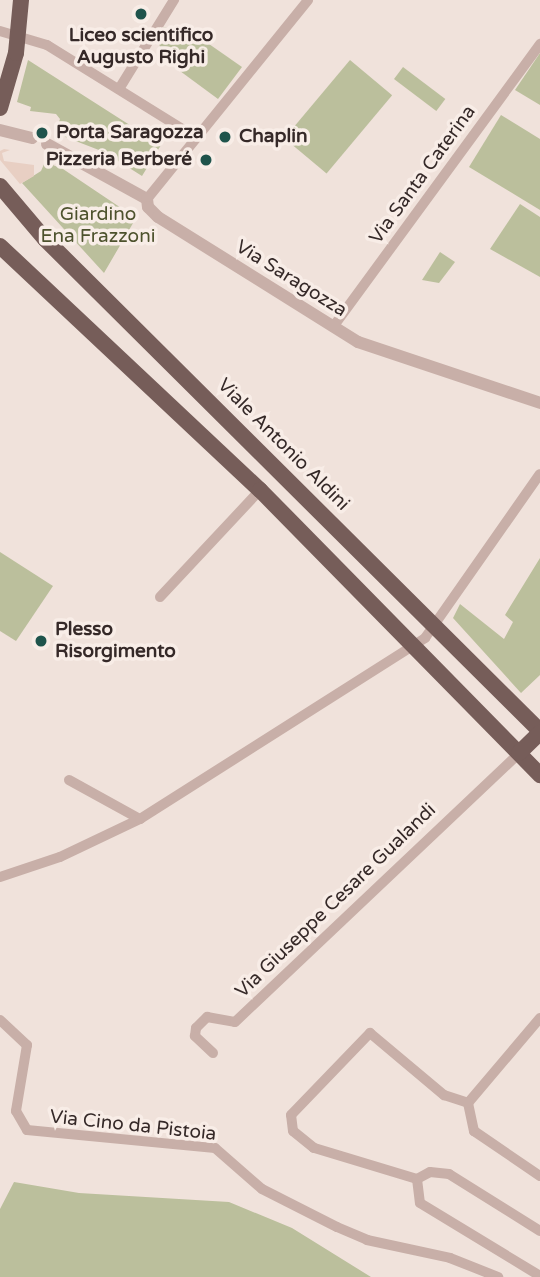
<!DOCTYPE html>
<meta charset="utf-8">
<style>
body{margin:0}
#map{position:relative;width:540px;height:1277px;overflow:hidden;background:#f0e2db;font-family:"Varela Round",sans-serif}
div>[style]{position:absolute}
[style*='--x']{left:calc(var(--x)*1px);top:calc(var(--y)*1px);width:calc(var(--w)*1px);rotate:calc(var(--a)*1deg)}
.green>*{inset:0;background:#bbbf9c;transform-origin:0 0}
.plaza>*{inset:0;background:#e8cfc3}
.minor>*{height:10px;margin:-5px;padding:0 5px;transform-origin:5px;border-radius:5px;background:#c8afa8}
.tertiary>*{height:12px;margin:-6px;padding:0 6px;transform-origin:6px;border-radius:6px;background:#c8afa8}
.primary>*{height:16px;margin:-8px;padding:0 8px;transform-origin:8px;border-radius:8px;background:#765d59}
.dots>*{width:19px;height:19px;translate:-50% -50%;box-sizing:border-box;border:4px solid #f8ede7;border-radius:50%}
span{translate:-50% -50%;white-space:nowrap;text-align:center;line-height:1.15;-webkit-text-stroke:7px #f8ede7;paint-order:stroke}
.poi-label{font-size:19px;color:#352928;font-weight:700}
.left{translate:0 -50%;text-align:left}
.right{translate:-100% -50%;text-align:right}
.street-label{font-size:19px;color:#352928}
.park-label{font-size:19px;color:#4d522d}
</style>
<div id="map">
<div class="green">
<div style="clip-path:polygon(163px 27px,199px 37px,242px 67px,218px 99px,180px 71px,160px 47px,157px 36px)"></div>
<div style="clip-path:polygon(540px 53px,540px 105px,515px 90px)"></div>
<div style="clip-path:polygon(28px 60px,161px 145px,142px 176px,104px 152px,55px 133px,60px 119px,56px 114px,30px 111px,31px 107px,17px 102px)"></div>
<div style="left:350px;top:60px;width:55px;height:102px;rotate:40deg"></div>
<div style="left:403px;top:67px;width:53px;height:15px;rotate:37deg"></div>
<div style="clip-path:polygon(501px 115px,540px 139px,540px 210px,469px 167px)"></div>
<div style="clip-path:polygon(45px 162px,63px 169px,136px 218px,104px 273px,22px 183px,41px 171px)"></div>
<div style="clip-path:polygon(520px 204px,540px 217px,540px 277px,490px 249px)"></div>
<div style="clip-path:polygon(440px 252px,455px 262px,439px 283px,422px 280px)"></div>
<div style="clip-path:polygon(0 552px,53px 586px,16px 641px,0 631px)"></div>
<div style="clip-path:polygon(540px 558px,540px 675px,521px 693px,453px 618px,460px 604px,504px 639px,513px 622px,505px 615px)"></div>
<div style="clip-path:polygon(14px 1182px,79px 1193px,229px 1202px,292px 1228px,371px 1277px,0 1277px,0 1209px)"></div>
</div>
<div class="plaza">
<div style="clip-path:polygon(4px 149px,10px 150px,2px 153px,4px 161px,34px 165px,34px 176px,20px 184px,0 160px,0 151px)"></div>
</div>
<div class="minor">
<div style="--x:0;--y:31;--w:49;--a:16.6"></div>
<div style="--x:47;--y:45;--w:173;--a:31.8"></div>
<div style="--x:119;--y:89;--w:105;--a:-58.3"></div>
<div style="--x:147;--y:199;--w:256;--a:-51"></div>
<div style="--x:333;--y:327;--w:351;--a:-53.8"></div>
<div style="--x:160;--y:597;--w:146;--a:-46.9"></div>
<div style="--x:69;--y:780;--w:81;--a:28.8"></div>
<div style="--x:0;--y:877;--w:63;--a:-18.4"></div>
<div style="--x:60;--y:857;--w:89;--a:-25.4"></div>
<div style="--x:140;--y:819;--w:338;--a:-32.4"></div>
<div style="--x:425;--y:638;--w:200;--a:-55"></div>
<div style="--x:540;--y:1018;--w:111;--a:130.3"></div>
<div style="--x:468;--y:1103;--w:29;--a:78"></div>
<div style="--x:474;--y:1131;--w:80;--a:34.3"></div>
<div style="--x:0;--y:1020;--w:37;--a:43"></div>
<div style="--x:27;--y:1045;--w:67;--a:99.5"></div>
<div style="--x:16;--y:1111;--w:22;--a:60"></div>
<div style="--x:27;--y:1130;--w:189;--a:5.5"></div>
<div style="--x:215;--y:1148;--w:62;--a:41.1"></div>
<div style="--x:262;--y:1189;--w:84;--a:26.9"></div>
<div style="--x:337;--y:1227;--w:33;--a:23"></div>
<div style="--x:367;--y:1240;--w:85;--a:12.2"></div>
<div style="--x:450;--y:1258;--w:52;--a:21.6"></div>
<div style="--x:213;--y:1053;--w:25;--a:-137"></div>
<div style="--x:195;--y:1036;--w:8;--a:-83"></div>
<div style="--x:196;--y:1028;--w:16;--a:-45"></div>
<div style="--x:207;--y:1017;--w:28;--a:10"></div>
<div style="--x:235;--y:1022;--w:391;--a:-43.4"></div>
<div style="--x:417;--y:1179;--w:108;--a:-163.2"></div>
<div style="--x:314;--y:1148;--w:27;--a:-141"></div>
<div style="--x:293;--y:1131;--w:16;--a:-97"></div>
<div style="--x:291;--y:1115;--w:114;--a:-46.1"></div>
<div style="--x:370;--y:1033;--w:97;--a:40"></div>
<div style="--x:444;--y:1095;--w:25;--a:18"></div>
<div style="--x:540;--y:1231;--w:107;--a:-147.9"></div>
<div style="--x:449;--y:1174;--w:19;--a:-174"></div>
<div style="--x:430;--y:1172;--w:15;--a:152"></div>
<div style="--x:417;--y:1179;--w:24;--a:83"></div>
<div style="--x:420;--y:1203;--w:140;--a:31.3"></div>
</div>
<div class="tertiary">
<div style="--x:0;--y:130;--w:33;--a:14"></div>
<div style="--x:47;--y:144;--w:114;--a:28.8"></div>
<div style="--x:147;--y:199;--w:8;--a:83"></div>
<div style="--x:148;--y:207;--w:14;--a:45"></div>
<div style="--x:158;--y:217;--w:236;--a:32"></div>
<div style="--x:358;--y:342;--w:192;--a:18.5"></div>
</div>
<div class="primary">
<div style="--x:0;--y:108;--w:57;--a:-73.8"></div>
<div style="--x:16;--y:53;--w:53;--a:-84.6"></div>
<div style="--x:0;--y:186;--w:70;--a:49.7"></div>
<div style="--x:45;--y:239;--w:698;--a:44.83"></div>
<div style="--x:0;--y:246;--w:357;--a:43.2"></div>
<div style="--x:260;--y:490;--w:400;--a:45.5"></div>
<div style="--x:519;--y:753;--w:29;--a:-44"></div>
</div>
<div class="dots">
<div style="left:141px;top:14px;background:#1f544c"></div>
<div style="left:42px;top:133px;background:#1f544c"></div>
<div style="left:225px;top:137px;background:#1f544c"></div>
<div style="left:206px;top:160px;background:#1f544c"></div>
<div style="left:41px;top:641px;background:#1f544c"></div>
</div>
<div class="poi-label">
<span style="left:141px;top:47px">Liceo scientifico<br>Augusto Righi</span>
<span class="left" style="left:56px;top:133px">Porta Saragozza</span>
<span class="left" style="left:239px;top:137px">Chaplin</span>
<span class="right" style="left:192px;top:160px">Pizzeria Berberé</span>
<span class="left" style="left:55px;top:641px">Plesso<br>Risorgimento</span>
</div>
<div class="street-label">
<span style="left:423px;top:175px;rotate:-54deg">Via Santa Caterina</span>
<span style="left:291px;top:279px;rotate:32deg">Via Saragozza</span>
<span style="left:283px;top:445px;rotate:45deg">Viale Antonio Aldini</span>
<span style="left:336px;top:901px;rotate:-44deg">Via Giuseppe Cesare Gualandi</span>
<span style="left:133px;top:1126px;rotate:6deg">Via Cino da Pistoia</span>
</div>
<div class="park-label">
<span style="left:98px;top:226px">Giardino<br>Ena Frazzoni</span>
</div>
</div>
